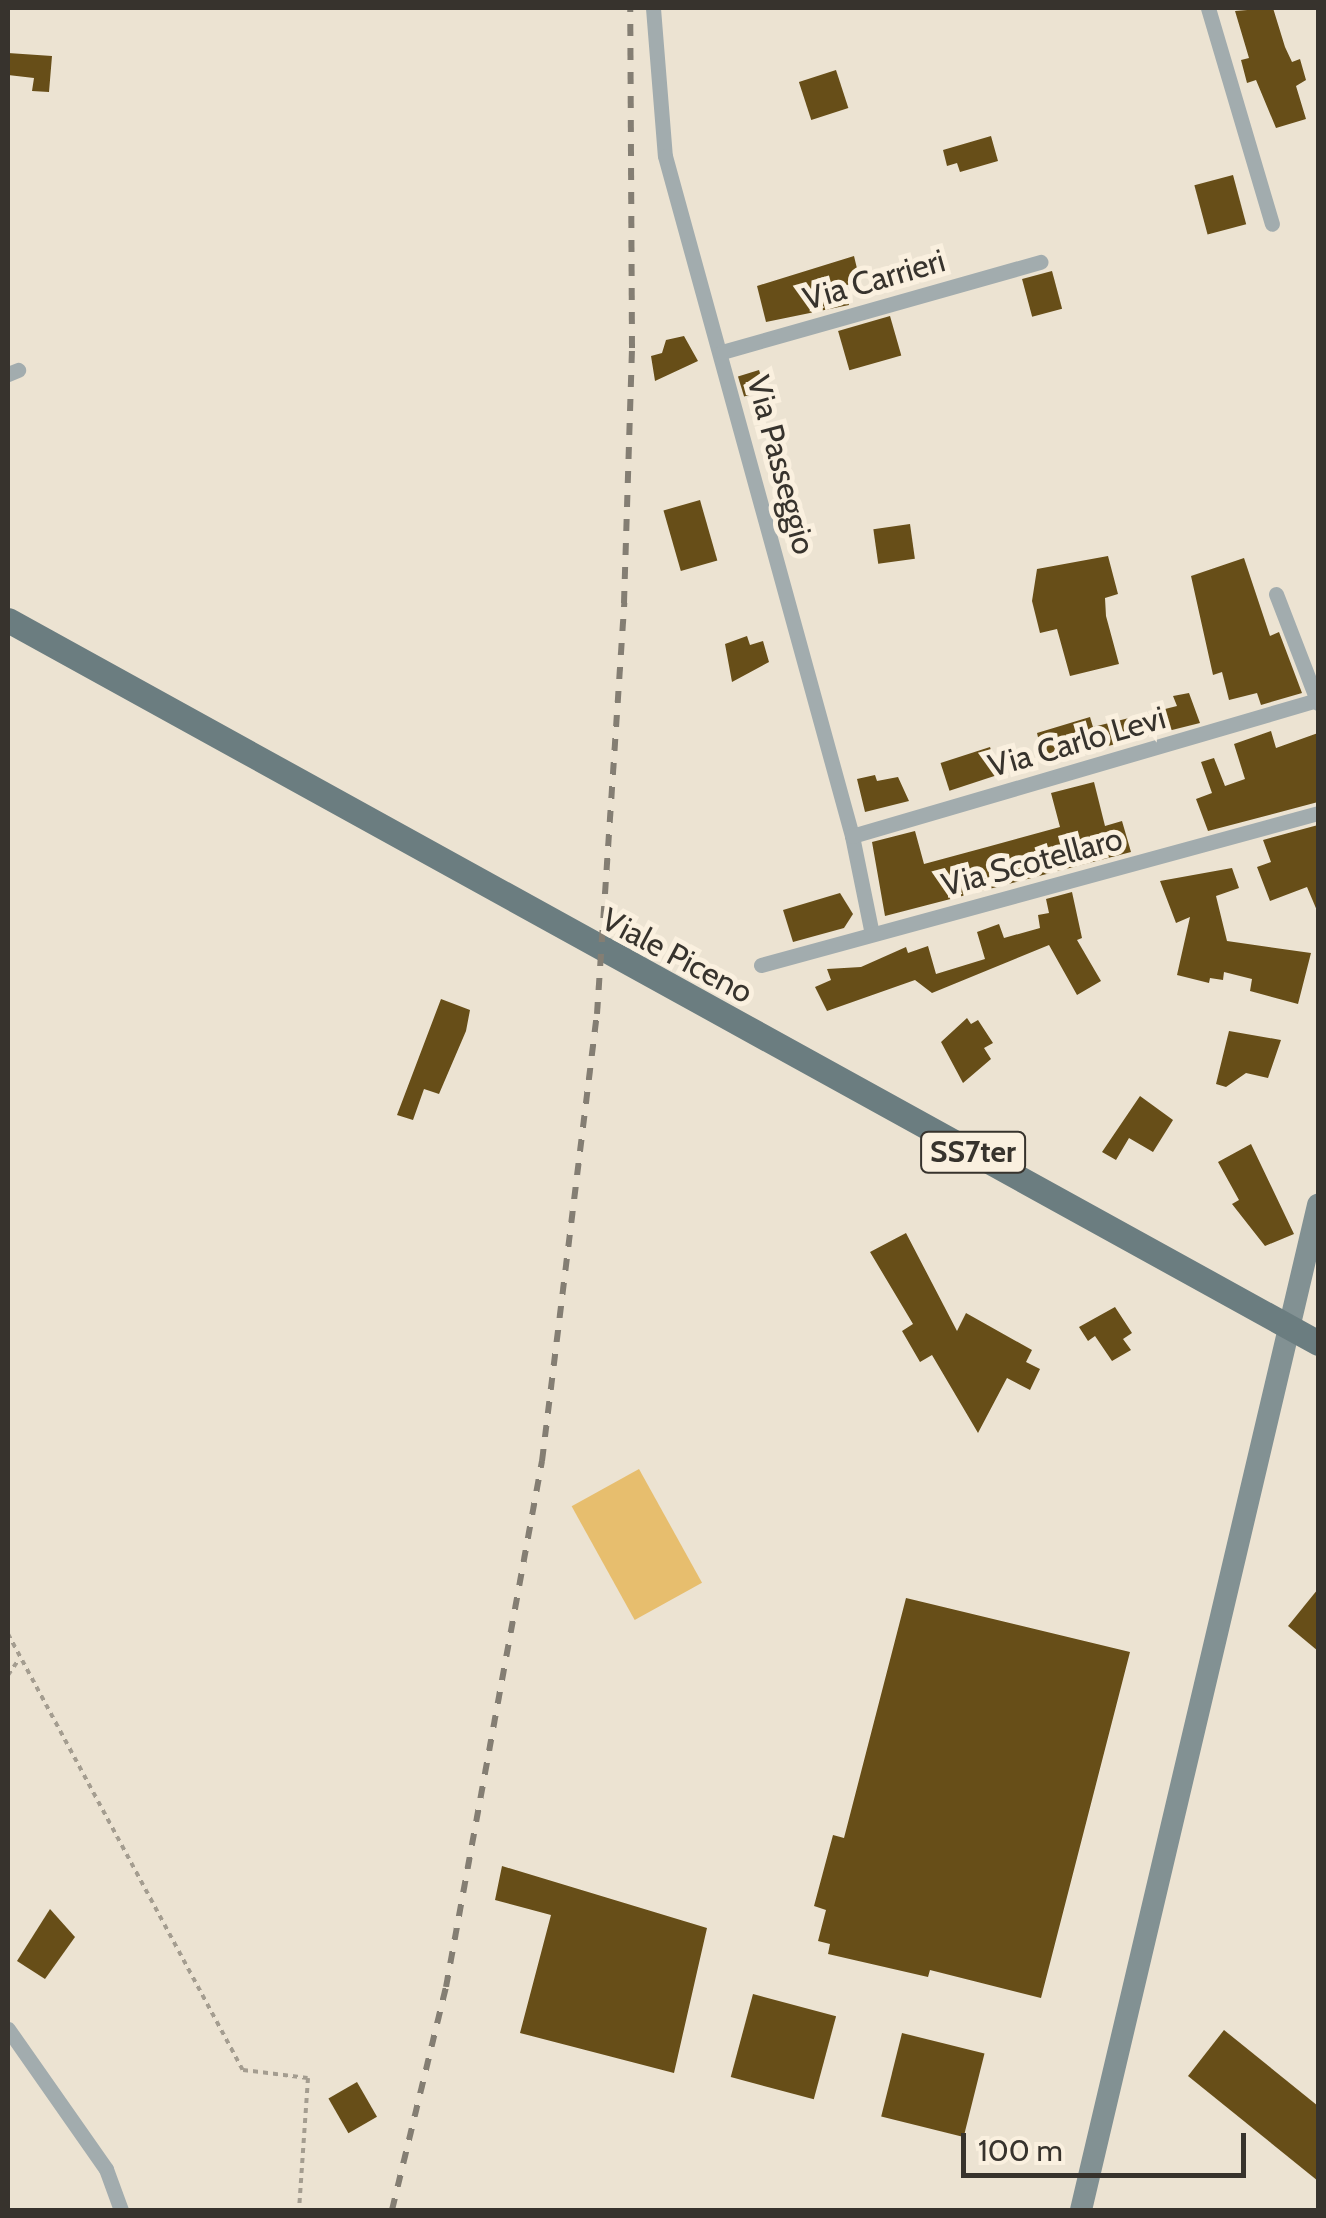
<!DOCTYPE html>
<style>
body{margin:0}
#map{position:relative;width:1326px;height:2218px;overflow:hidden;background:#ece3d2;font-family:Cabin,sans-serif}
div>[style]{position:absolute}
[style*='--x']{left:calc(var(--x)*1px);top:calc(var(--y)*1px);width:calc(var(--w)*1px);rotate:calc(var(--a)*1deg)}
.green>*{inset:0;background:#e7be6e;transform-origin:0 0}
.building>*{inset:0;background:#674e18;transform-origin:0 0}
.path>*{height:4px;margin-top:-2px;transform-origin:0;background:repeating-linear-gradient(90deg,#a49d90 0 5px,transparent 0 10px)}
.street>*{height:15px;margin:-7.5px;padding:0 7.5px;transform-origin:7.5px;border-radius:7.5px;background:#a2acae}
.secondary>*{height:22px;margin:-11px;padding:0 11px;transform-origin:11px;border-radius:11px;background:#829193}
.primary>*{height:25px;margin:-12.5px;padding:0 12.5px;transform-origin:12.5px;border-radius:12.5px;background:#6b7d80}
.rail>*{height:6px;margin-top:-3px;transform-origin:0;background:repeating-linear-gradient(90deg,#847e73 0 12px,transparent 0 24px)}
span{translate:-50% -50%;white-space:nowrap;text-align:center;line-height:1.15;-webkit-text-stroke:10px #faf0df;paint-order:stroke}
.shield-label span{padding:2px 8px;background:#faf0df;border:2px solid;border-radius:8px;-webkit-text-stroke-width:0}
.shield-label{font-size:30px;color:#37332d;font-weight:700}
.street-label{font-size:32px;color:#37332d}
.frame{position:absolute;inset:0;border:10px solid #37332d;pointer-events:none}
.scale{position:absolute;left:961px;top:2133px;width:285px;height:45px;box-sizing:border-box;border:5px solid #37332d;border-top:0;padding-left:12px;font-size:30px;line-height:35px;white-space:nowrap;color:#37332d;-webkit-text-stroke:8px #faf0df;paint-order:stroke}
</style>
<div id="map">
<div class="green">
<div style="left:639px;top:1469px;width:130px;height:77px;rotate:61deg"></div>
</div>
<div class="building">
<div style="clip-path:polygon(1273px 8px,1285px 47px,1292px 62px,1300px 59px,1306px 80px,1296px 86px,1306px 119px,1276px 128px,1256px 80px,1247px 83px,1241px 60px,1249px 58px,1235px 11px)"></div>
<div style="clip-path:polygon(8px 53px,52px 56px,49px 92px,32px 91px,34px 78px,8px 75px)"></div>
<div style="left:836px;top:70px;width:40px;height:39px;rotate:72deg"></div>
<div style="clip-path:polygon(991px 136px,998px 161px,960px 172px,957px 163px,947px 166px,943px 150px)"></div>
<div style="left:1233px;top:175px;width:51px;height:40px;rotate:75deg"></div>
<div style="clip-path:polygon(854px 256px,860px 281px,844px 286px,849px 305px,766px 322px,757px 286px)"></div>
<div style="left:1052px;top:271px;width:39px;height:31px;rotate:75deg"></div>
<div style="left:890px;top:316px;width:41px;height:54px;rotate:74deg"></div>
<div style="clip-path:polygon(684px 336px,698px 361px,655px 381px,651px 356px,662px 353px,666px 340px)"></div>
<div style="left:759px;top:370px;width:21px;height:22px;rotate:73deg"></div>
<div style="left:700px;top:500px;width:63px;height:38px;rotate:74deg"></div>
<div style="left:910px;top:524px;width:35px;height:37px;rotate:82deg"></div>
<div style="clip-path:polygon(1108px 556px,1118px 594px,1105px 598px,1106px 616px,1119px 664px,1070px 676px,1057px 629px,1040px 633px,1032px 601px,1037px 569px)"></div>
<div style="clip-path:polygon(1244px 558px,1270px 636px,1279px 632px,1302px 693px,1261px 705px,1257px 693px,1229px 700px,1222px 672px,1213px 675px,1191px 576px)"></div>
<div style="clip-path:polygon(747px 636px,750px 645px,763px 641px,769px 662px,732px 682px,725px 644px)"></div>
<div style="clip-path:polygon(1189px 693px,1200px 723px,1044px 762px,1037px 733px,1090px 717px,1093px 727px,1177px 706px,1173px 696px)"></div>
<div style="clip-path:polygon(1271px 731px,1276px 748px,1318px 733px,1318px 802px,1208px 831px,1196px 799px,1212px 793px,1201px 762px,1214px 758px,1225px 786px,1245px 779px,1234px 744px)"></div>
<div style="left:990px;top:747px;width:29px;height:52px;rotate:72deg"></div>
<div style="clip-path:polygon(875px 775px,877px 781px,898px 777px,909px 801px,865px 812px,857px 779px)"></div>
<div style="clip-path:polygon(1094px 782px,1105px 826px,1122px 821px,1131px 852px,885px 916px,872px 842px,915px 831px,924px 864px,987px 847px,1060px 827px,1051px 793px)"></div>
<div style="clip-path:polygon(1318px 825px,1318px 913px,1307px 887px,1270px 901px,1257px 867px,1271px 862px,1263px 840px)"></div>
<div style="clip-path:polygon(1232px 868px,1239px 888px,1216px 896px,1227px 941px,1311px 953px,1298px 1004px,1250px 991px,1252px 979px,1224px 972px,1223px 980px,1210px 978px,1209px 983px,1177px 975px,1190px 917px,1176px 923px,1160px 881px)"></div>
<div style="clip-path:polygon(1072px 892px,1082px 938px,1077px 940px,1101px 981px,1077px 995px,1049px 945px,932px 993px,915px 980px,827px 1011px,815px 987px,831px 980px,827px 969px,861px 967px,906px 947px,908px 953px,928px 946px,936px 974px,985px 959px,977px 932px,999px 924px,1004px 938px,1040px 928px,1038px 915px,1049px 913px,1046px 899px)"></div>
<div style="clip-path:polygon(840px 893px,853px 914px,844px 928px,793px 942px,783px 910px)"></div>
<div style="clip-path:polygon(441px 999px,470px 1010px,466px 1031px,439px 1094px,424px 1089px,413px 1120px,397px 1115px)"></div>
<div style="clip-path:polygon(967px 1018px,971px 1024px,978px 1020px,993px 1043px,984px 1048px,991px 1059px,963px 1083px,941px 1042px)"></div>
<div style="clip-path:polygon(1229px 1031px,1281px 1040px,1268px 1078px,1246px 1073px,1226px 1087px,1216px 1084px)"></div>
<div style="clip-path:polygon(1140px 1096px,1173px 1120px,1153px 1152px,1129px 1138px,1116px 1160px,1102px 1152px)"></div>
<div style="clip-path:polygon(1251px 1144px,1294px 1234px,1265px 1246px,1232px 1204px,1239px 1200px,1218px 1162px)"></div>
<div style="clip-path:polygon(906px 1233px,957px 1331px,966px 1313px,1032px 1350px,1026px 1362px,1040px 1369px,1030px 1390px,1007px 1378px,978px 1433px,932px 1355px,920px 1362px,902px 1331px,913px 1324px,870px 1252px)"></div>
<div style="clip-path:polygon(1115px 1307px,1132px 1333px,1123px 1339px,1131px 1350px,1112px 1361px,1095px 1336px,1088px 1341px,1079px 1327px)"></div>
<div style="clip-path:polygon(1318px 1589px,1318px 1651px,1288px 1626px)"></div>
<div style="clip-path:polygon(906px 1598px,1130px 1652px,1041px 1998px,930px 1970px,928px 1977px,828px 1954px,830px 1944px,818px 1941px,826px 1910px,814px 1906px,833px 1835px,844px 1838px)"></div>
<div style="clip-path:polygon(502px 1866px,707px 1928px,674px 2073px,520px 2033px,551px 1915px,495px 1900px)"></div>
<div style="clip-path:polygon(50px 1909px,75px 1937px,45px 1979px,17px 1961px)"></div>
<div style="left:753px;top:1994px;width:86px;height:86px;rotate:15deg"></div>
<div style="clip-path:polygon(1224px 2030px,1318px 2106px,1318px 2181px,1188px 2076px)"></div>
<div style="left:902px;top:2033px;width:85px;height:86px;rotate:14deg"></div>
<div style="left:357px;top:2082px;width:40px;height:33px;rotate:60deg"></div>
</div>
<div class="path">
<div style="--x:8;--y:1634;--w:495;--a:61.7"></div>
<div style="--x:243;--y:2070;--w:65;--a:7"></div>
<div style="--x:308;--y:2078;--w:132;--a:93.9"></div>
<div style="--x:8;--y:1675;--w:19;--a:-55"></div>
</div>
<div class="street">
<div style="--x:653;--y:8;--w:148;--a:85.4"></div>
<div style="--x:665;--y:156;--w:705;--a:74.62"></div>
<div style="--x:852;--y:836;--w:100;--a:78.5"></div>
<div style="--x:1208;--y:8;--w:225;--a:73.5"></div>
<div style="--x:722;--y:352;--w:331;--a:-15.8"></div>
<div style="--x:8;--y:374;--w:11;--a:-22"></div>
<div style="--x:1276;--y:594;--w:117;--a:68.9"></div>
<div style="--x:852;--y:836;--w:485;--a:-16.3"></div>
<div style="--x:761;--y:965;--w:577;--a:-15.26"></div>
<div style="--x:8;--y:2029;--w:171;--a:55"></div>
<div style="--x:106;--y:2169;--w:44;--a:69.9"></div>
</div>
<div class="secondary">
<div style="--x:1081;--y:2210;--w:1033;--a:-76.73"></div>
</div>
<div class="primary">
<div style="--x:8;--y:620;--w:1496;--a:28.89"></div>
</div>
<div class="rail">
<div style="--x:392;--y:2210;--w:229;--a:-76.4"></div>
<div style="--x:446;--y:1987;--w:535;--a:-79.66"></div>
<div style="--x:542;--y:1461;--w:450;--a:-83"></div>
<div style="--x:597;--y:1014;--w:412;--a:-86.2"></div>
<div style="--x:624;--y:603;--w:255;--a:-88.2"></div>
<div style="--x:632;--y:348;--w:340;--a:-90.3"></div>
</div>
<div class="shield-label">
<span style="left:973px;top:1152px">SS7ter</span>
</div>
<div class="street-label">
<span style="left:874px;top:280px;rotate:-16deg">Via Carrieri</span>
<span style="left:781px;top:465px;rotate:75deg">Via Passeggio</span>
<span style="left:1077px;top:742px;rotate:-16deg">Via Carlo Levi</span>
<span style="left:1032px;top:862px;rotate:-15deg">Via Scotellaro</span>
<span style="left:677px;top:956px;rotate:28deg">Viale Piceno</span>
</div>
<div class="frame"></div>
<div class="scale">100 m</div>
</div>
